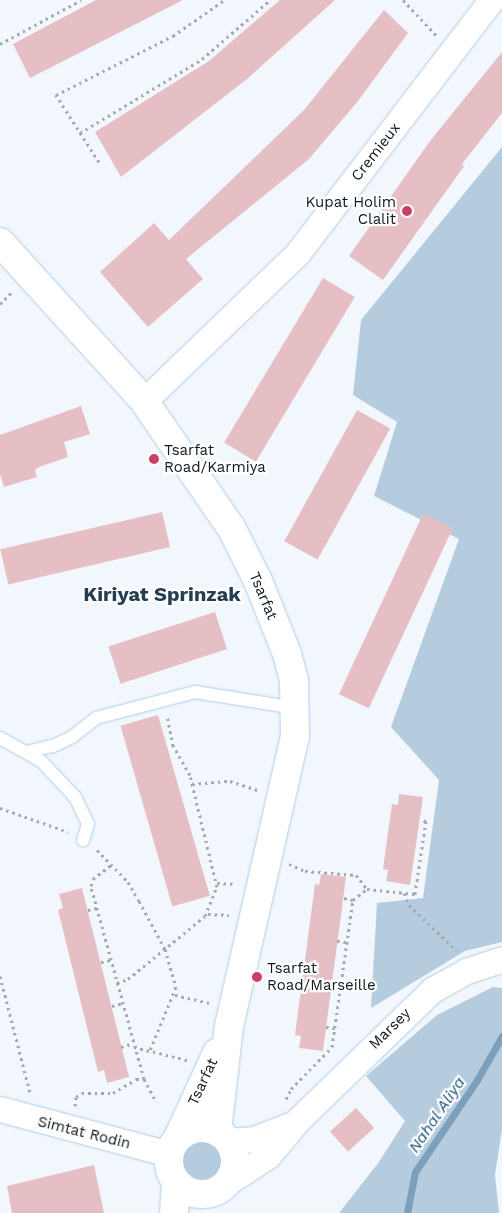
<!DOCTYPE html>
<style>
body{margin:0}
#map{position:relative;width:502px;height:1213px;overflow:hidden;background:#f1f7fc;font-family:"Work Sans",sans-serif}
div>[style]{position:absolute}
[style*='--x']{left:calc(var(--x)*1px);top:calc(var(--y)*1px);width:calc(var(--w)*1px);rotate:calc(var(--a)*1deg)}
.green>*{inset:0;background:#b5ccde}
.round{border-radius:50%}
.stream>*{height:7px;margin:-3.5px;padding:0 3.5px;transform-origin:3.5px;border-radius:3.5px;background:#7ca0bc}
.building>*{inset:0;background:#e6bfc5;transform-origin:0 0}
.path>*{height:3px;margin-top:-1.5px;transform-origin:0;background:repeating-linear-gradient(90deg,#a2aab0 0 2.5px,transparent 0 6.5px)}
.roads{filter:drop-shadow(0 0 1px #b1cee6) drop-shadow(0 0 1px #b1cee6)}
.service>*{height:12px;margin:-6px;padding:0 6px;transform-origin:6px;border-radius:6px;background:#fff}
.minor>*{height:25px;margin:-12.5px;padding:0 12.5px;transform-origin:12.5px;border-radius:12.5px;background:#fff}
.tertiary>*{height:28px;margin:-14px;padding:0 14px;transform-origin:14px;border-radius:14px;background:#fff}
.tertiary>.ring{margin:-14px;padding:0;box-sizing:content-box;background:none;border:28px solid #fff;border-radius:50%}
.dots>*{width:14px;height:14px;translate:-50% -50%;box-sizing:border-box;border:2px solid #fff;border-radius:50%}
span{translate:-50% -50%;white-space:nowrap;text-align:center;line-height:1.15;-webkit-text-stroke:4.5px #fff;paint-order:stroke}
.street-label{font-size:15px;color:#0d1820}
.poi-label{font-size:15px;color:#0d1820}
.right{translate:-100% -50%;text-align:right}
.left{translate:0 -50%;text-align:left}
.water-label{font-size:16px;color:#145077;font-style:italic}
.district-label{font-size:20px;color:#243d50;font-weight:700}
</style>
<div id="map">
<div class="green">
<div style="clip-path:polygon(502px 147px,502px 942px,465px 951px,371px 1008px,377px 903px,423px 898px,439px 780px,391px 727px,459px 539px,374px 496px,397px 422px,353px 395px,361px 320px)"></div>
<div style="clip-path:polygon(493px 987px,502px 988px,502px 1129px,495px 1175px,499px 1213px,339px 1213px,379px 1162px,405px 1121px,366px 1076px,437px 1015px)"></div>
<div class="round" style="left:181px;top:1142px;width:40px;height:40px"></div>
</div>
<div class="stream">
<div style="--x:407;--y:1213;--w:42;--a:-79"></div>
<div style="--x:415;--y:1172;--w:111;--a:-56"></div>
<div style="--x:477;--y:1080;--w:51;--a:-60.4"></div>
</div>
<div class="building">
<div style="clip-path:polygon(96px 0,183px 0,30px 78px,13px 44px)"></div>
<div style="clip-path:polygon(280px 0,335px 0,247px 79px,121px 177px,95px 132px,209px 61px)"></div>
<div style="clip-path:polygon(384px 10px,408px 33px,358px 101px,309px 159px,186px 259px,203px 279px,148px 327px,100px 272px,154px 223px,169px 240px,304px 110px)"></div>
<div style="clip-path:polygon(502px 52px,502px 113px,462px 164px,464px 166px,383px 280px,349px 256px,430px 141px)"></div>
<div style="left:323px;top:278px;width:37px;height:192px;rotate:31deg"></div>
<div style="clip-path:polygon(81px 406px,90px 434px,64px 442px,68px 457px,39px 467px,35px 470px,37px 477px,4px 487px,0 474px,0 435px)"></div>
<div style="left:357px;top:410px;width:38px;height:150px;rotate:29deg"></div>
<div style="left:162px;top:512px;width:36px;height:166px;rotate:77deg"></div>
<div style="left:423px;top:514px;width:33px;height:199px;rotate:25deg"></div>
<div style="left:215px;top:612px;width:39px;height:112px;rotate:72deg"></div>
<div style="left:158px;top:715px;width:188px;height:39px;rotate:74deg"></div>
<div style="clip-path:polygon(399px 794px,423px 797px,410px 885px,386px 881px,388px 870px,383px 869px,392px 804px,398px 805px)"></div>
<div style="clip-path:polygon(321px 874px,346px 877px,323px 1051px,299px 1048px,301px 1036px,295px 1035px,315px 884px,319px 885px)"></div>
<div style="clip-path:polygon(82px 888px,129px 1077px,107px 1083px,104px 1070px,98px 1072px,58px 910px,63px 908px,59px 894px)"></div>
<div style="left:356px;top:1108px;width:27px;height:35px;rotate:48deg"></div>
<div style="clip-path:polygon(94px 1165px,104px 1213px,12px 1213px,7px 1186px)"></div>
</div>
<div class="path">
<div style="--x:403;--y:0;--w:48;--a:46.7"></div>
<div style="--x:0;--y:44;--w:92;--a:-28.5"></div>
<div style="--x:80;--y:133;--w:143;--a:-31.2"></div>
<div style="--x:202;--y:59;--w:90;--a:-40.9"></div>
<div style="--x:99;--y:162;--w:80;--a:-122.7"></div>
<div style="--x:56;--y:95;--w:131;--a:-26.8"></div>
<div style="--x:173;--y:36;--w:62;--a:-35.2"></div>
<div style="--x:0;--y:304;--w:18;--a:-45"></div>
<div style="--x:192;--y:784;--w:38;--a:-5"></div>
<div style="--x:230;--y:781;--w:29;--a:18"></div>
<div style="--x:0;--y:808;--w:72;--a:19.4"></div>
<div style="--x:97;--y:850;--w:45;--a:45.9"></div>
<div style="--x:128;--y:882;--w:22;--a:60"></div>
<div style="--x:139;--y:901;--w:55;--a:61.6"></div>
<div style="--x:165;--y:949;--w:40;--a:74"></div>
<div style="--x:176;--y:987;--w:68;--a:112.4"></div>
<div style="--x:289;--y:864;--w:17;--a:24"></div>
<div style="--x:305;--y:871;--w:51;--a:4.5"></div>
<div style="--x:356;--y:875;--w:18;--a:52"></div>
<div style="--x:367;--y:889;--w:48;--a:5.9"></div>
<div style="--x:415;--y:894;--w:74;--a:-81.4"></div>
<div style="--x:426;--y:821;--w:6;--a:-171"></div>
<div style="--x:217;--y:883;--w:19;--a:3"></div>
<div style="--x:404;--y:893;--w:13;--a:67"></div>
<div style="--x:409;--y:905;--w:66;--a:43.8"></div>
<div style="--x:353;--y:900;--w:18;--a:-38"></div>
<div style="--x:88;--y:910;--w:9;--a:-13"></div>
<div style="--x:208;--y:914;--w:21;--a:3"></div>
<div style="--x:337;--y:941;--w:9;--a:6"></div>
<div style="--x:101;--y:962;--w:10;--a:-11"></div>
<div style="--x:0;--y:976;--w:121;--a:75.6"></div>
<div style="--x:117;--y:983;--w:12;--a:-20"></div>
<div style="--x:128;--y:979;--w:99;--a:-39.3"></div>
<div style="--x:205;--y:916;--w:31;--a:-68"></div>
<div style="--x:217;--y:887;--w:115;--a:-103.6"></div>
<div style="--x:190;--y:775;--w:34;--a:-120"></div>
<div style="--x:173;--y:746;--w:31;--a:-101"></div>
<div style="--x:332;--y:984;--w:8;--a:7"></div>
<div style="--x:175;--y:995;--w:35;--a:13"></div>
<div style="--x:112;--y:1006;--w:11;--a:-15"></div>
<div style="--x:326;--y:1027;--w:9;--a:6"></div>
<div style="--x:121;--y:1047;--w:13;--a:-18"></div>
<div style="--x:134;--y:1047;--w:55;--a:13.8"></div>
<div style="--x:144;--y:1079;--w:26;--a:62"></div>
<div style="--x:286;--y:1099;--w:11;--a:-63"></div>
<div style="--x:291;--y:1089;--w:59;--a:-45.7"></div>
<div style="--x:332;--y:1047;--w:148;--a:-81.9"></div>
<div style="--x:353;--y:900;--w:10;--a:-169"></div>
<div style="--x:75;--y:1106;--w:9;--a:-84"></div>
<div style="--x:76;--y:1097;--w:7;--a:-34"></div>
<div style="--x:82;--y:1093;--w:31;--a:0"></div>
<div style="--x:113;--y:1093;--w:27;--a:-31"></div>
<div style="--x:136;--y:1079;--w:8;--a:0"></div>
<div style="--x:144;--y:1079;--w:200;--a:-105.4"></div>
<div style="--x:91;--y:886;--w:7;--a:-74"></div>
<div style="--x:93;--y:879;--w:24;--a:-38"></div>
</div>
<div class="roads">
<div class="service">
<div style="--x:0;--y:738;--w:47;--a:29.3"></div>
<div style="--x:41;--y:761;--w:50;--a:46.6"></div>
<div style="--x:75;--y:797;--w:30;--a:64"></div>
<div style="--x:88;--y:824;--w:17;--a:107"></div>
<div style="--x:26;--y:752;--w:28;--a:-13"></div>
<div style="--x:53;--y:746;--w:21;--a:-25"></div>
<div style="--x:72;--y:737;--w:31;--a:-38"></div>
<div style="--x:96;--y:718;--w:102;--a:-14.7"></div>
<div style="--x:195;--y:692;--w:102;--a:9"></div>
</div>
<div class="minor">
<div style="--x:144;--y:401;--w:212;--a:-43.9"></div>
<div style="--x:297;--y:254;--w:320;--a:-52.6"></div>
<div style="--x:0;--y:1109;--w:175;--a:14.9"></div>
<div style="--x:228;--y:1141;--w:26;--a:-4"></div>
<div style="--x:254;--y:1139;--w:42;--a:-21"></div>
<div style="--x:225;--y:1184;--w:51;--a:-33.1"></div>
<div style="--x:268;--y:1156;--w:47;--a:-50.2"></div>
<div style="--x:298;--y:1120;--w:187;--a:-44.1"></div>
<div style="--x:432;--y:990;--w:39;--a:-29"></div>
<div style="--x:466;--y:971;--w:38;--a:-18"></div>
</div>
<div class="tertiary">
<div style="--x:0;--y:242;--w:215;--a:47.8"></div>
<div style="--x:144;--y:401;--w:155;--a:55.5"></div>
<div style="--x:232;--y:529;--w:58;--a:63.4"></div>
<div style="--x:258;--y:581;--w:79;--a:68.3"></div>
<div style="--x:287;--y:654;--w:28;--a:75"></div>
<div style="--x:294;--y:681;--w:55;--a:89"></div>
<div style="--x:295;--y:736;--w:297;--a:102.8"></div>
<div style="--x:229;--y:1026;--w:106;--a:96.5"></div>
<div class="ring" style="left:169px;top:1128px;width:38px;height:38px"></div>
<div style="--x:178;--y:1138;--w:94;--a:-65.4"></div>
<div style="--x:174;--y:1213;--w:31;--a:-86"></div>
</div>
</div>
<div class="dots">
<div style="left:407px;top:211px;background:#cc3e67"></div>
<div style="left:154px;top:459px;background:#cc3e67"></div>
<div style="left:257px;top:977px;background:#cc3e67"></div>
</div>
<div class="street-label">
<span style="left:376px;top:152px;rotate:-52deg">Cremieux</span>
<span style="left:263px;top:596px;rotate:67deg">Tsarfat</span>
<span style="left:390px;top:1029px;rotate:-45deg">Marsey</span>
<span style="left:203px;top:1082px;rotate:-65deg">Tsarfat</span>
<span style="left:84px;top:1133px;rotate:14deg">Simtat Rodin</span>
</div>
<div class="poi-label">
<span class="right" style="left:396px;top:211px">Kupat Holim<br>Clalit</span>
<span class="left" style="left:164px;top:459px">Tsarfat<br>Road/Karmiya</span>
<span class="left" style="left:267px;top:977px">Tsarfat<br>Road/Marseille</span>
</div>
<div class="water-label">
<span style="left:437px;top:1115px;rotate:-56deg">Nahal Aliya</span>
</div>
<div class="district-label">
<span style="left:162px;top:594px">Kiriyat Sprinzak</span>
</div>
</div>
